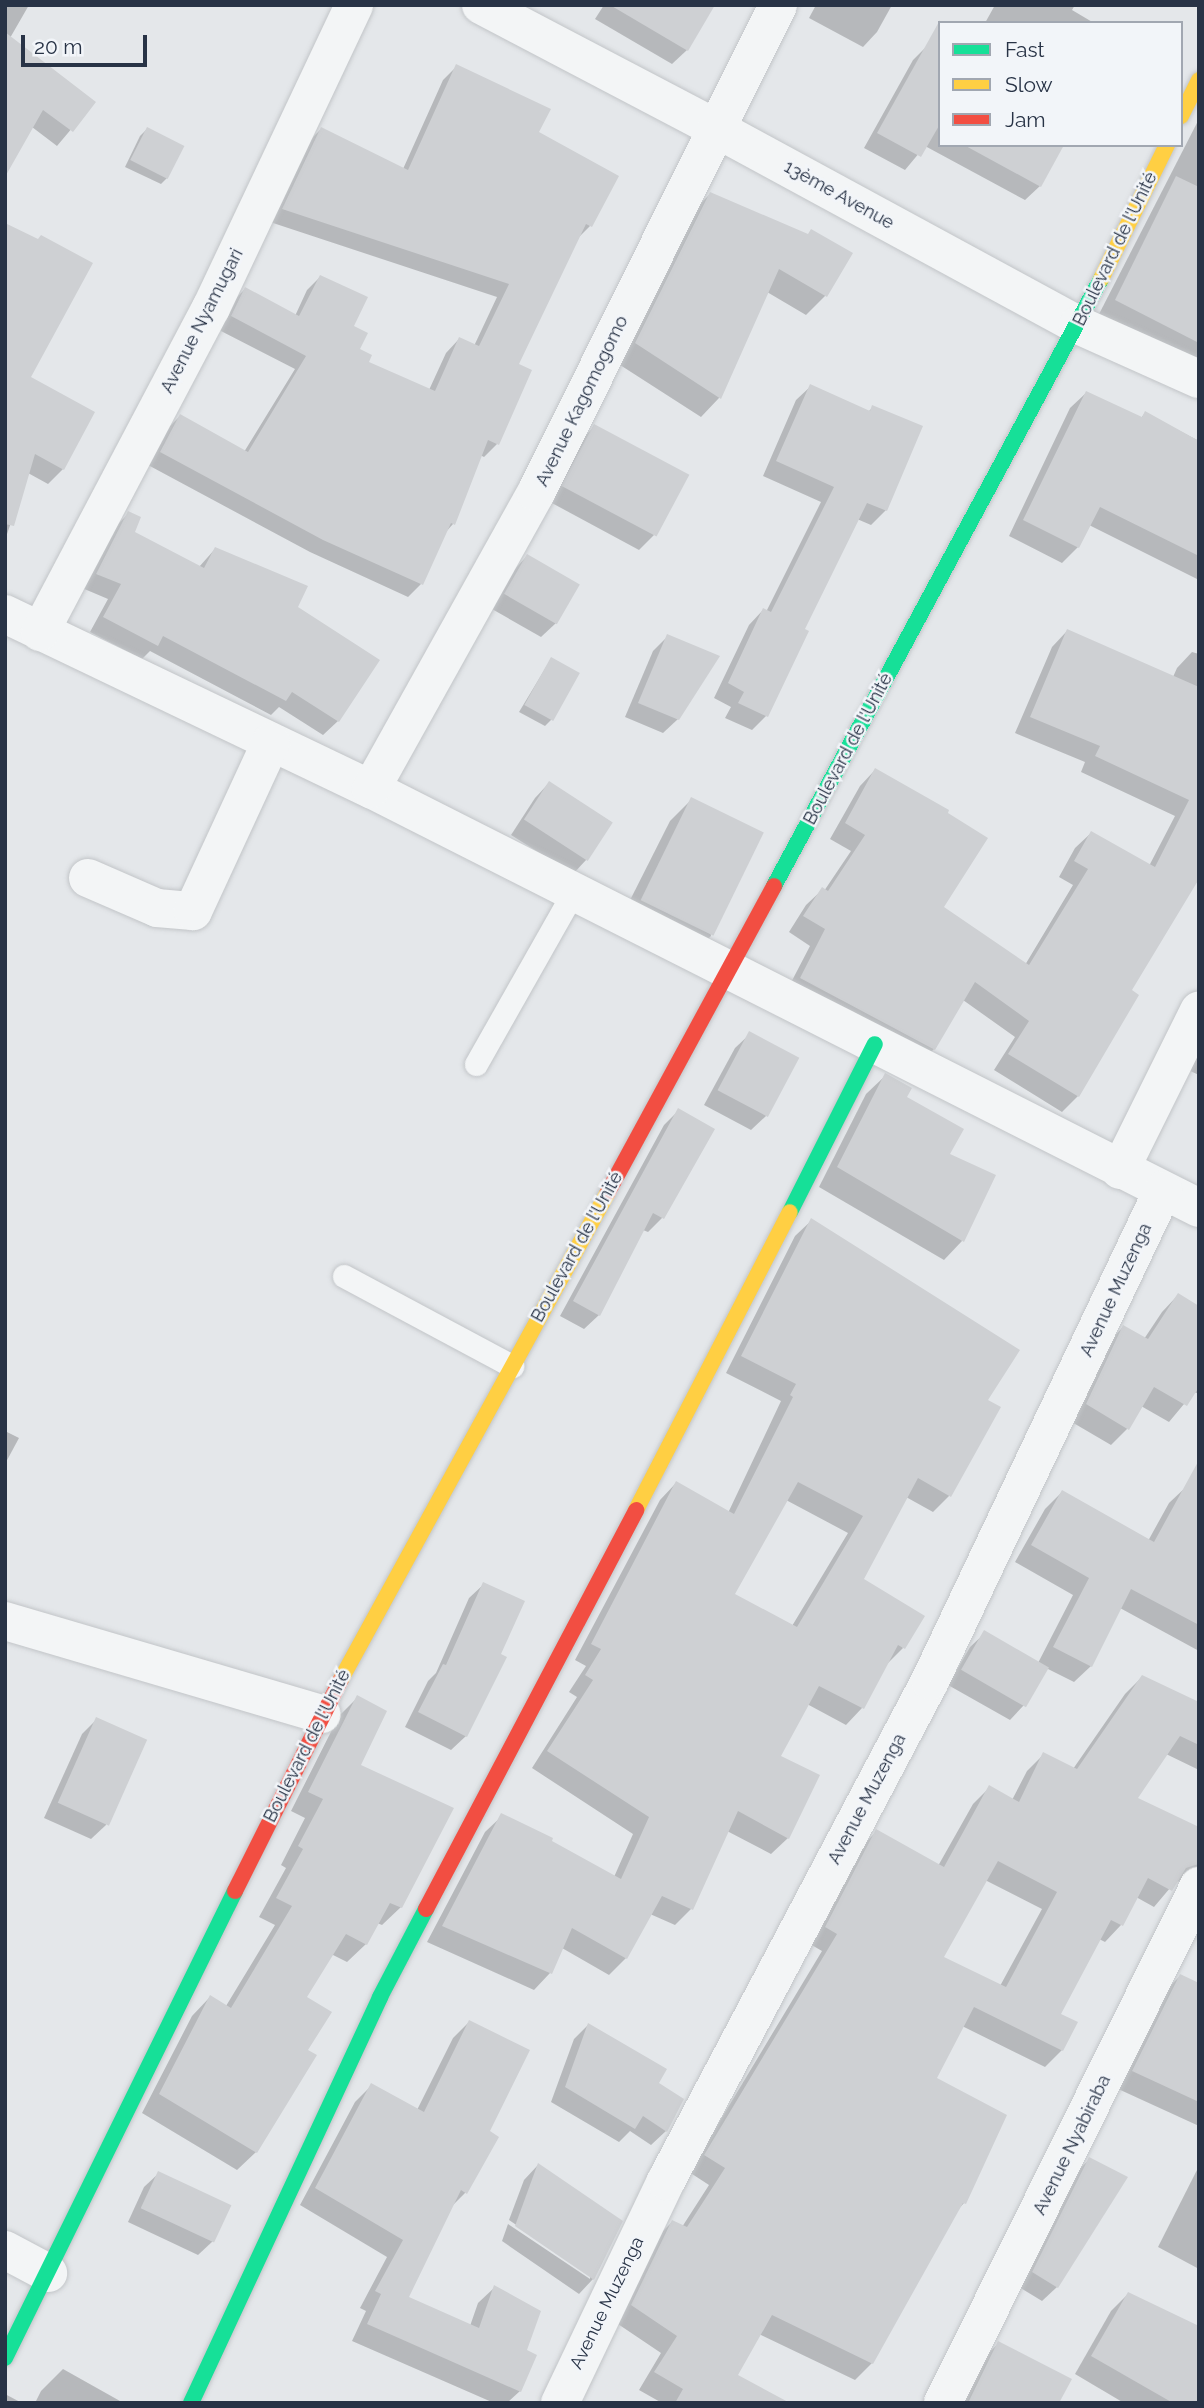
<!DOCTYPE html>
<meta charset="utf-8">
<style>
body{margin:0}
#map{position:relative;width:1204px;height:2408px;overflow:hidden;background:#e4e7ea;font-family:Raleway,sans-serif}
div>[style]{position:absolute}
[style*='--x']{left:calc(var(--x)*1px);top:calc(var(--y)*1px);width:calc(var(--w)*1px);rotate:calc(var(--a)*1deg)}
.shadow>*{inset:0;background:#0003}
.building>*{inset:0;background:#ced0d3;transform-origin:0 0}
.roads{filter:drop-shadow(0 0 2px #c2c5c8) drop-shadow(0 0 2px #c2c5c8)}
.lane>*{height:23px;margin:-11.5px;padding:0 11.5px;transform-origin:11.5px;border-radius:11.5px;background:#f3f5f6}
.street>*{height:38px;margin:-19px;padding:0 19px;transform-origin:19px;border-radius:19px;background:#f3f5f6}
.fast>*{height:16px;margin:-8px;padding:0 8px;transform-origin:8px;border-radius:8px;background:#16e098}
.slow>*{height:16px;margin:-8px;padding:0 8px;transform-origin:8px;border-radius:8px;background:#ffcf43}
.jam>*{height:16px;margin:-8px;padding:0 8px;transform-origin:8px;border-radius:8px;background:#f24e42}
span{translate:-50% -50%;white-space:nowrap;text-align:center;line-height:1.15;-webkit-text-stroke:5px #f2f5f9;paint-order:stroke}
.street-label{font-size:18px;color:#283346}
.frame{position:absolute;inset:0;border:7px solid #283346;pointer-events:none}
.legend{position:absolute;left:938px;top:21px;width:245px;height:126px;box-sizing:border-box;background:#f2f5f9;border:2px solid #a1a7b1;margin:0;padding:9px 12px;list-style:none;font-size:21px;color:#283346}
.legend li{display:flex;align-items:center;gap:14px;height:35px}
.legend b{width:35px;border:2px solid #a1a7b1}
.scale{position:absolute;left:21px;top:35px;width:126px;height:32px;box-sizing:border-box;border:4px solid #283346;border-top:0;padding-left:9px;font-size:21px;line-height:24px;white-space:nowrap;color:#283346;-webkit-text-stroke:5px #f2f5f9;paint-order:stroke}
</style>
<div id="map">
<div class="shadow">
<div style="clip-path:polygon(5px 5px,29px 5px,10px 38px,94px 102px,57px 146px,32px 127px,5px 164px)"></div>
<div style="clip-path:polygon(604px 5px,707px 5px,687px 50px,672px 64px,595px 19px)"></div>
<div style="clip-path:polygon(816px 5px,892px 5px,877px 32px,863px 47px,809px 18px)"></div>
<div style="clip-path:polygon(995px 5px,1075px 5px,1072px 10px,1094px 23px,985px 23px)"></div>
<div style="clip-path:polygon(927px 46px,940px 54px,940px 145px,1062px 145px,1040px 186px,1025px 200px,925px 146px,905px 170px,864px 148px,913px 60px)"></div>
<div style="clip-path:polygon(457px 66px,537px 133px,590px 226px,577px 239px,517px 365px,497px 444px,484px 457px,480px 455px,453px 524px,444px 534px,421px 584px,408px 597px,310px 552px,148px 465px,167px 429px,180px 416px,244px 452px,295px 369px,219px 330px,232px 302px,245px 289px,295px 316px,307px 290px,320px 277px,351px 326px,358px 350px,366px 363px,429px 390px,446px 353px,459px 339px,474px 346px,497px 297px,270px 222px,308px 142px,321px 129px,403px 169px,443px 80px)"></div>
<div style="clip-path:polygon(1199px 119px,1199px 372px,1096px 320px)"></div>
<div style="clip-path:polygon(147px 129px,168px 177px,161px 184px,125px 167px,140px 136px)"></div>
<div style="clip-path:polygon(710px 194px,851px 253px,825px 296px,806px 315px,767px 292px,719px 398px,701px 417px,617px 363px,691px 213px)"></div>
<div style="clip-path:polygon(5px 225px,28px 378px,63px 469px,48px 484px,28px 473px,5px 540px)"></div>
<div style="clip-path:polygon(811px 386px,868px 412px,873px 407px,886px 510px,871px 525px,857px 519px,803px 630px,766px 716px,752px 730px,725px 718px,731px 707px,714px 698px,749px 625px,763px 610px,766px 612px,821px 502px,763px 476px,796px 400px)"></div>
<div style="clip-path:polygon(1086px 393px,1141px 418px,1145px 413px,1199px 441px,1199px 580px,1089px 525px,1078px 547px,1062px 563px,1009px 536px,1070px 408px)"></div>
<div style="clip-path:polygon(595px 426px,654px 535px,639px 550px,550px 502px,580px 441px)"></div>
<div style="clip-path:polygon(129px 513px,133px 533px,199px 567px,215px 549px,296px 607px,338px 721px,323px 735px,279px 707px,271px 715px,150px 651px,142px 659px,90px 632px,108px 599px,82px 588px,114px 528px)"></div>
<div style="clip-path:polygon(527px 556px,556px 623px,541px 637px,492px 609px,513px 571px)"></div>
<div style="clip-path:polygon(1067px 631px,1173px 677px,1177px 668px,1192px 652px,1199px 654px,1199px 873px,1129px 991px,1078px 1096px,1062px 1112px,994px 1070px,1015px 1037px,963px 1000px,934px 1049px,918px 1065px,785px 994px,810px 946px,789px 932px,806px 905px,822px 890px,824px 891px,851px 851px,830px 839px,860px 786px,875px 770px,942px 908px,1025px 965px,1073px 885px,1059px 877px,1075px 848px,1091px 833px,1149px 866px,1175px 816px,1081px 772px,1085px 762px,1015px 733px,1052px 647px)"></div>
<div style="clip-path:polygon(668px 636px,678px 719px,663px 733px,625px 717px,653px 651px)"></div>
<div style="clip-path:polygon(551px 659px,552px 719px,545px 726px,519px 712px)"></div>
<div style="clip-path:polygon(549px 783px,611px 822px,587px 859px,573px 874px,511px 835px,535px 798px)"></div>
<div style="clip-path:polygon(692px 799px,711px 936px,689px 957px,619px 922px,670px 821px)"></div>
<div style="clip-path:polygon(750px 1034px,766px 1116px,751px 1130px,704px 1105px,735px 1048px)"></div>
<div style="clip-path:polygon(1199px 1049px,1199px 1075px,1188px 1070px)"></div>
<div style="clip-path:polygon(885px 1076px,948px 1154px,962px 1241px,944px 1260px,819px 1187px,866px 1094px)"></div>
<div style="clip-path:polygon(679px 1110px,662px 1218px,648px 1232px,643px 1230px,599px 1315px,584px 1329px,560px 1316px,664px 1125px)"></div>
<div style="clip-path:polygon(evenodd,812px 1220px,986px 1400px,949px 1496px,933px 1512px,906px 1497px,862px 1580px,903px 1648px,887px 1664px,862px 1708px,846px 1725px,807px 1704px,779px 1757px,788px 1838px,771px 1854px,727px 1831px,691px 1909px,675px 1925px,650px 1914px,626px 1958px,609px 1975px,562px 1948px,550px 1973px,534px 1990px,427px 1942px,485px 1832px,502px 1816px,614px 1877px,633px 1834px,532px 1768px,577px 1697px,569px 1692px,586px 1666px,575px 1660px,660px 1500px,676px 1483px,728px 1513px,781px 1401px,726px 1373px,795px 1236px,812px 1220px,786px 1500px,848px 1533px,792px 1626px,732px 1595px,786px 1500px)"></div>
<div style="clip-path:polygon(1178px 1295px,1199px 1308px,1199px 1394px,1194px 1392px,1169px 1422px,1141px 1406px,1128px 1428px,1111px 1445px,1070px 1421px,1107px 1344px,1123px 1327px,1144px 1339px,1162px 1312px)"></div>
<div style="clip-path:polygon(5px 1431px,19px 1438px,5px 1464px)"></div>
<div style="clip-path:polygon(1186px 1487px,1199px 1494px,1199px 1651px,1120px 1608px,1091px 1666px,1074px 1682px,1046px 1668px,1024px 1705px,1010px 1720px,948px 1685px,970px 1647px,985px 1633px,1038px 1663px,1073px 1595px,1015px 1562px,1045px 1509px,1062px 1492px,1148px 1541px,1169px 1503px)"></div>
<div style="clip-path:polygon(484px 1584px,499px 1655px,466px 1736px,451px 1750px,405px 1727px,428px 1681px,436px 1673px,469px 1598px)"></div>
<div style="clip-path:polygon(evenodd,1142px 1677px,1199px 1704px,1199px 1770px,1166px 1754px,1135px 1799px,1199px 1829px,1199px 1889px,1192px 1883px,1176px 1881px,1154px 1907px,1136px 1897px,1121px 1925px,1105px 1942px,1099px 1939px,1059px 2014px,1062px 2050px,1045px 2067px,962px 2026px,934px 2079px,964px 2203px,955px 2213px,872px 2363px,855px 2380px,759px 2334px,735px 2376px,787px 2403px,662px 2403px,639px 2390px,661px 2353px,615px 2322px,655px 2239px,672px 2222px,682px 2227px,709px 2185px,689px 2172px,822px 1951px,810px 1944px,860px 1848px,877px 1831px,938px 1866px,973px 1804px,990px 1787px,1012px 1800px,1027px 1771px,1044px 1754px,1073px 1769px,1125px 1694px,1142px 1677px,985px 1880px,1042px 1909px,1000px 1986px,942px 1958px,985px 1880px)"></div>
<div style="clip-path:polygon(357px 1698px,359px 1765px,401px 1907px,382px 1925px,377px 1923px,366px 1944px,347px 1962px,331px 1954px,305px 1998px,305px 2050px,256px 2152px,237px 2170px,142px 2113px,192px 2016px,210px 1997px,226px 2006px,275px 1925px,259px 1917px,286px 1868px,281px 1865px,305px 1818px,291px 1811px,339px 1716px)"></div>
<div style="clip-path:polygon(97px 1719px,106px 1825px,91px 1839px,44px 1818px,82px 1734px)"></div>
<div style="clip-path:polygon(1180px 1976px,1199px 1985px,1199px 2126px,1116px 2088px,1163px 1993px)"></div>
<div style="clip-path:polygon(469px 2022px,488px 2131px,465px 2193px,451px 2207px,406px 2298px,470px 2326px,478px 2303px,495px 2287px,525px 2351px,520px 2391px,507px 2403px,494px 2403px,352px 2341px,366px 2311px,360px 2308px,387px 2257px,300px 2205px,355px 2102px,371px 2086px,417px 2110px,453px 2038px)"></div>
<div style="clip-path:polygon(588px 2025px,656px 2083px,666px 2131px,651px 2145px,630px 2131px,619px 2142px,551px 2102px,574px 2039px)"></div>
<div style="clip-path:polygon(1090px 2159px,1057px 2287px,1042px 2301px,1019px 2287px,1075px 2173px)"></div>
<div style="clip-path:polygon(538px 2165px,620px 2222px,593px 2279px,579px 2294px,502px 2241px,508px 2224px,590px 2279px,590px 2275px,509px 2220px,524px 2180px)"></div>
<div style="clip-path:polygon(1199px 2166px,1199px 2269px,1158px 2247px)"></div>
<div style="clip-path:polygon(159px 2173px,213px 2241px,198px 2255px,128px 2222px,144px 2187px)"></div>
<div style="clip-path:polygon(1128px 2294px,1199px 2403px,1124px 2403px,1075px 2374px,1111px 2311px)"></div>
<div style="clip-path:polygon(999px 2343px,1057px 2403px,961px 2403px,983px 2358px)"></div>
<div style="clip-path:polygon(63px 2369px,120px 2401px,120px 2403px,35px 2403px,41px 2391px)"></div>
<div style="clip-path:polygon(5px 2394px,22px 2403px,5px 2403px)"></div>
</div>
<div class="building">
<div style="clip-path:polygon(610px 5px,715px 5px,688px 51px)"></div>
<div style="clip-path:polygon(940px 20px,940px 124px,921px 157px,877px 133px)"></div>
<div style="clip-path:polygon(5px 32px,96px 102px,73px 132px,43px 110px,5px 177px)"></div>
<div style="clip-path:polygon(456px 64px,551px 109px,539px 132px,619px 176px,592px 227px,586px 224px,519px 364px,532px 370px,499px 445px,488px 440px,455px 525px,451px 523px,423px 585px,323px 540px,160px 452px,180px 414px,248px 452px,306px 356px,231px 316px,245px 287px,299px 316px,320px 275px,368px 297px,354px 326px,368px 333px,360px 349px,372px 355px,369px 362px,435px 391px,459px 337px,479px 346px,509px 284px,282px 209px,321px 127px,408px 170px)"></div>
<div style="left:147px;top:127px;width:42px;height:37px;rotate:27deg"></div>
<div style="clip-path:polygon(964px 145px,1064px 145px,1041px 187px)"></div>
<div style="clip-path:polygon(1176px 176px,1199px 187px,1199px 343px,1115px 300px)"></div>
<div style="clip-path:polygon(710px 192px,808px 234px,811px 229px,853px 253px,827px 297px,779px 269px,721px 399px,635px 343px)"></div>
<div style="clip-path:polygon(5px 223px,38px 239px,41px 235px,93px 263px,31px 377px,95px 412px,64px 470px,35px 454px,14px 526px,5px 524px)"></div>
<div style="clip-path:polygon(810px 384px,870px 411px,872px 405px,923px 426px,887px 511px,867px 503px,805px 629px,809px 631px,768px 717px,738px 703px,744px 692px,728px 683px,763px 608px,771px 612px,834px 487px,776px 461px)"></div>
<div style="clip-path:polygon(1086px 391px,1142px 417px,1145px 411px,1199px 441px,1199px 556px,1100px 507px,1079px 548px,1023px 520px)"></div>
<div style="left:594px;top:424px;width:108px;height:70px;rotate:28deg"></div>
<div style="clip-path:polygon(128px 511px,141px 517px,135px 532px,204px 568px,215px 547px,308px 586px,298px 607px,380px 660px,339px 722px,292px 692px,286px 701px,163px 636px,158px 646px,103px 617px,121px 584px,96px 574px)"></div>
<div style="left:527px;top:554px;width:61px;height:46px;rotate:30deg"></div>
<div style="clip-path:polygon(1067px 629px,1199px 687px,1199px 879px,1132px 990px,1139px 995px,1079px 1097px,1008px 1054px,1029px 1021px,975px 982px,935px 1050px,800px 978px,825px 929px,803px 916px,822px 887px,828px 891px,865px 835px,845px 823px,875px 768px,949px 810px,948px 813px,988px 838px,944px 907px,1029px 965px,1088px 869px,1074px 861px,1091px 831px,1155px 867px,1189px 800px,1095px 756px,1100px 746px,1030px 717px)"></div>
<div style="clip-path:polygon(667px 634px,720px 656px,679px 720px,638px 703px)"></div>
<div style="left:551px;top:657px;width:33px;height:55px;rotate:29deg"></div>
<div style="left:549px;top:781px;width:76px;height:46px;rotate:33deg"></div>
<div style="left:691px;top:797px;width:81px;height:115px;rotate:26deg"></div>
<div style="left:749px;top:1031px;width:57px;height:67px;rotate:28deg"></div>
<div style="clip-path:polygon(885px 1073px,912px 1088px,907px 1097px,964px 1129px,950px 1154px,996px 1175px,964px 1242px,837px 1167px)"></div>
<div style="clip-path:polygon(678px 1108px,715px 1129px,664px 1219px,653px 1213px,600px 1316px,573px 1301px)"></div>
<div style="clip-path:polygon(evenodd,811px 1218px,1020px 1350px,988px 1400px,1001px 1407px,951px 1497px,918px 1478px,864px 1579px,925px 1616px,905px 1649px,898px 1645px,864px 1709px,819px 1686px,781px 1756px,820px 1775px,789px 1839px,738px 1811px,693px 1910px,662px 1896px,627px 1959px,572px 1928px,552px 1974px,442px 1926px,501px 1813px,553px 1838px,552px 1841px,621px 1879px,649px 1817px,547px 1751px,593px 1680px,585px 1675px,601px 1649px,591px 1644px,676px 1481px,734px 1514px,793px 1397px,790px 1395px,796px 1384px,741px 1356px,811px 1218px,798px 1482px,863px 1516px,797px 1627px,735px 1594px,798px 1482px)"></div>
<div style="clip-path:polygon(1178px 1293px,1199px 1306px,1199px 1387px,1187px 1406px,1154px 1387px,1129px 1430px,1086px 1404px,1123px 1325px,1148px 1339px)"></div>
<div style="clip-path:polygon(1199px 1460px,1199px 1625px,1131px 1589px,1092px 1667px,1053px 1647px,1089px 1578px,1031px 1545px,1062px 1490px,1154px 1542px)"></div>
<div style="clip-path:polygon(483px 1582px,525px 1601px,501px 1654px,507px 1657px,467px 1737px,418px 1712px,443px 1664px,446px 1665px)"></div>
<div style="left:984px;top:1630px;width:75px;height:46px;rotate:30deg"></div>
<div style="clip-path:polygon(evenodd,1142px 1675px,1199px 1702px,1199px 1745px,1180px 1736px,1138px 1798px,1199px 1827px,1199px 1864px,1186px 1868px,1172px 1891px,1148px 1878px,1123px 1926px,1111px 1920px,1061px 2014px,1078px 2022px,1063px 2051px,974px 2007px,937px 2078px,1007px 2115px,966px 2204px,963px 2203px,873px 2364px,772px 2315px,738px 2375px,790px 2403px,675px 2403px,683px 2389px,654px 2372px,677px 2336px,631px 2305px,672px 2220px,687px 2227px,725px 2168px,704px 2155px,837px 1934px,825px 1927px,876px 1829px,944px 1867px,989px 1785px,1019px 1802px,1043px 1752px,1077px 1769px,1142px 1675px,998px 1861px,1057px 1892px,1006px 1987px,944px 1957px,998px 1861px)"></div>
<div style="clip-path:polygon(357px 1695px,387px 1711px,361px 1765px,454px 1808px,402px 1908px,390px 1903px,367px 1945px,346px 1934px,307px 1997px,332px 2012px,308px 2050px,317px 2055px,257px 2153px,159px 2094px,210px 1995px,231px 2008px,292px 1906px,276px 1898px,303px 1849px,298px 1846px,323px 1799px,308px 1792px)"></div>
<div style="left:96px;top:1717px;width:56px;height:94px;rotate:24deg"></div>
<div style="clip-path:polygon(1180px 1974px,1199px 1983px,1199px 2102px,1132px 2071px)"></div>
<div style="clip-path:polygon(469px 2020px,530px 2050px,490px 2131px,499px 2137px,467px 2194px,461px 2190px,409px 2297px,479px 2328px,494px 2285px,541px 2311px,527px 2350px,537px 2355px,521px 2392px,367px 2324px,381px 2294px,375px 2291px,403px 2240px,315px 2188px,371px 2083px,424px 2112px)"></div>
<div style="clip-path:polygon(588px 2023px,667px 2069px,659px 2083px,684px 2099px,667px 2132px,643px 2116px,635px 2129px,565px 2087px)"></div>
<div style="clip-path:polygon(1089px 2157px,1128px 2177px,1058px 2288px,1032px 2272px)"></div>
<div style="clip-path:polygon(538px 2163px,623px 2221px,594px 2280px,515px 2226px)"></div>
<div style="left:158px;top:2171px;width:81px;height:41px;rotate:25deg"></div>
<div style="clip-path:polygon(1128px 2292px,1199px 2326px,1199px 2403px,1173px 2403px,1091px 2356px)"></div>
<div style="clip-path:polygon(998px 2341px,1072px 2379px,1059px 2403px,968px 2403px)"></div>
</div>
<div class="roads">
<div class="lane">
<div style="--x:476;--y:1064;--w:199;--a:-60.5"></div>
<div style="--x:344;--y:1276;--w:191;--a:28.2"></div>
</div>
<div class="street">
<div style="--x:481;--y:5;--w:267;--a:27.7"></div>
<div style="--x:717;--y:129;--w:411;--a:28.5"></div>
<div style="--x:1078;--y:325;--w:133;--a:24.1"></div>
<div style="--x:5;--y:614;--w:406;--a:25.6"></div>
<div style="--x:371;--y:789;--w:928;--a:26.84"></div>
<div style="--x:40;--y:632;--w:366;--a:-62.2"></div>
<div style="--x:211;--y:308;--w:335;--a:-64.7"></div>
<div style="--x:371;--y:789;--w:339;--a:-60.9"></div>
<div style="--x:536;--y:493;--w:545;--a:-63.62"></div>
<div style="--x:88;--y:878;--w:75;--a:23.5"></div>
<div style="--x:157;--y:908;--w:36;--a:5"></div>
<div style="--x:193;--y:911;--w:186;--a:-65.2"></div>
<div style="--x:1120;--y:1170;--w:178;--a:-63.6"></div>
<div style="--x:5;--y:1621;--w:330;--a:16.4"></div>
<div style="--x:5;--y:2250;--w:49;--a:28.1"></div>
<div style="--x:560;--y:2403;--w:246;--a:-64.5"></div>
<div style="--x:666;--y:2181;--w:565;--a:-62.17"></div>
<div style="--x:930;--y:1681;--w:543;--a:-64.61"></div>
<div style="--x:943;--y:2403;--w:577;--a:-63.66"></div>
</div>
<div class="fast">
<div style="--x:774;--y:886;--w:689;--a:-61.69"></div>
<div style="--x:790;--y:1212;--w:188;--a:-63.2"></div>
<div style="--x:5;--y:2358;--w:521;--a:-63.78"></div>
<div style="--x:191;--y:2403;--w:448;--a:-65"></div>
<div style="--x:380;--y:1997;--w:99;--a:-62.4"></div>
</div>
<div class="slow">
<div style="--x:1181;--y:116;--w:40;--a:-63.4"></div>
<div style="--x:1101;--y:279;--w:149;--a:-63.8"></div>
<div style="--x:636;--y:1510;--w:335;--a:-62.7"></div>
<div style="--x:340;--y:1681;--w:558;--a:-61.27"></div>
</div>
<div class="jam">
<div style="--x:608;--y:1192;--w:348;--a:-61.5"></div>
<div style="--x:235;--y:1891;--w:235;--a:-63.4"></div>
<div style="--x:426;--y:1909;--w:451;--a:-62.2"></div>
</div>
</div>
<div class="street-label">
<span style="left:839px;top:195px;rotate:29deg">13ème Avenue</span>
<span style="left:1115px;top:249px;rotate:-64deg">Boulevard de l'Unité</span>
<span style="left:202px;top:321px;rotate:-63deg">Avenue Nyamugari</span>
<span style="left:582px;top:401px;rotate:-64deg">Avenue Kagomogomo</span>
<span style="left:848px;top:749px;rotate:-62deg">Boulevard de l'Unité</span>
<span style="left:577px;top:1247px;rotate:-61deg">Boulevard de l'Unité</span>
<span style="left:1116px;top:1290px;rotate:-65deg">Avenue Muzenga</span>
<span style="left:307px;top:1746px;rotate:-63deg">Boulevard de l'Unité</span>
<span style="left:867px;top:1799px;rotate:-62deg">Avenue Muzenga</span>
<span style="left:1072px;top:2145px;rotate:-64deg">Avenue Nyabiraba</span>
<span style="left:607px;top:2303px;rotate:-64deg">Avenue Muzenga</span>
</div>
<div class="frame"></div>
<ul class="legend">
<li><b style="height:9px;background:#16e098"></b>Fast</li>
<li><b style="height:9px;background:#ffcf43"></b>Slow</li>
<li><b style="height:9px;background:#f24e42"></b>Jam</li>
</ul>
<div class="scale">20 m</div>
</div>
